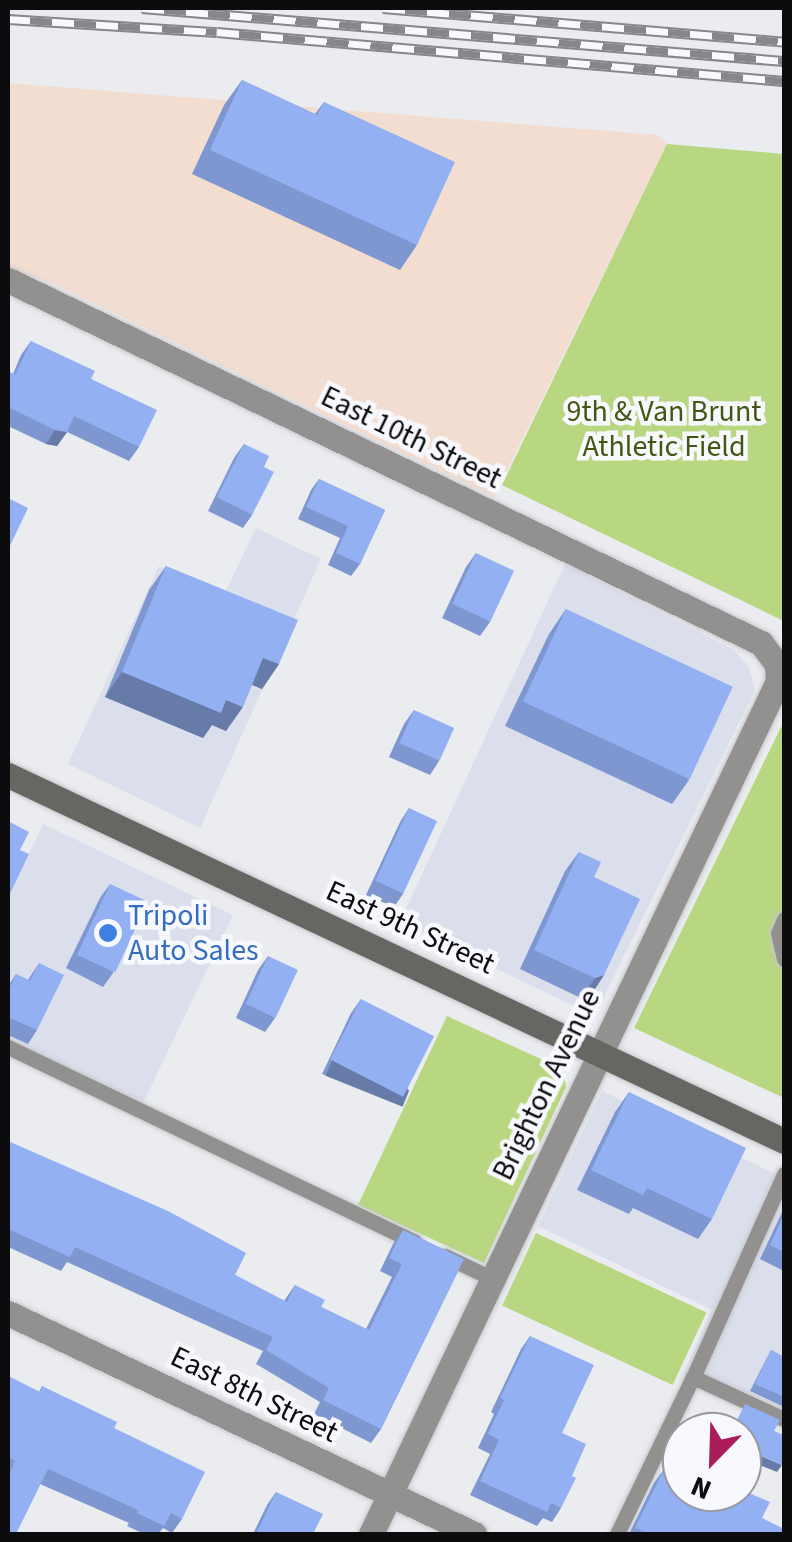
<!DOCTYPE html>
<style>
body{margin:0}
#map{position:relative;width:792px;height:1542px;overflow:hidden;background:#eaecf0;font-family:"Source Sans 3",sans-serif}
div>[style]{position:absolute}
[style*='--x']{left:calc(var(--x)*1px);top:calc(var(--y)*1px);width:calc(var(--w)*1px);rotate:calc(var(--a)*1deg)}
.built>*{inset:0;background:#dadfeb}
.industrial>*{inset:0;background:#f3ddd1}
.green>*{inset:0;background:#b9d680;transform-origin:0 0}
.roads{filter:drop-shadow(0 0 2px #c6c8cc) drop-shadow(0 0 2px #c6c8cc)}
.lane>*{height:15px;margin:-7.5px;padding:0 7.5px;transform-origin:7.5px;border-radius:7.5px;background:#92918f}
.street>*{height:25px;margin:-12.5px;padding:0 12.5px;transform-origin:12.5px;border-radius:12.5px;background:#92918f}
.secondary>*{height:25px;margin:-12.5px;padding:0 12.5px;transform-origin:12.5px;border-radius:12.5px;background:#676663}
.rail>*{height:11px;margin-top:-5.5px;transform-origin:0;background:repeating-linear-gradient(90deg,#f7f9fe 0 22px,#86878a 0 44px);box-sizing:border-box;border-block:2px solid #86878a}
.wall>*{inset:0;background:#7e97d0}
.shaded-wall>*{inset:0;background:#677ba9;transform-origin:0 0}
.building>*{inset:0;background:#93b0f2;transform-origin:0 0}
.dots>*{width:28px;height:28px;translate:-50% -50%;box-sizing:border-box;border:5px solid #f7f9fe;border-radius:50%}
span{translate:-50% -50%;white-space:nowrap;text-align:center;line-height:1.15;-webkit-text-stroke:9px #f7f9fe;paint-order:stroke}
.park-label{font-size:30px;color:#435612}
.street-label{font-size:30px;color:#0c0c0e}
.shop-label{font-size:30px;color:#366cbe}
.left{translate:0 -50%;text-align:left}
.frame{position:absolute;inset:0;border:10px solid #0c0c0e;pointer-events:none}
.north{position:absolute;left:662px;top:1412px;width:100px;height:100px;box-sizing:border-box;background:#f7f9fe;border:2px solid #999a9e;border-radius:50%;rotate:203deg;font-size:28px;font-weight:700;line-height:40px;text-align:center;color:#0c0c0e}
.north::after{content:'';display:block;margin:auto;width:35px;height:45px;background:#aa1d5a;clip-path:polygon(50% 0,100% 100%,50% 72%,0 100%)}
</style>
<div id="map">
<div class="built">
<div style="clip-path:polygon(256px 528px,321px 559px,200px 828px,68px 764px,159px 566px,223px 597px)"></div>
<div style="clip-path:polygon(565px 564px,734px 650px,749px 667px,755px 690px,601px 1003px,584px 1011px,400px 922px)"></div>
<div style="clip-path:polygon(43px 824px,233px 915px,136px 1118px,8px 1055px,8px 899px)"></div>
<div style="clip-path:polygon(602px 1091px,784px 1178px,784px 1428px,682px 1379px,712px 1310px,538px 1226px)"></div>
</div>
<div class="industrial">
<div style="clip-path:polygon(8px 83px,658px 135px,667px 144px,494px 497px,54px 284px,8px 268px)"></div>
</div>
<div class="green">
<div style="clip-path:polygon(667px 144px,784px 154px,784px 621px,502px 485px)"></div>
<div style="clip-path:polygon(784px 721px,784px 1098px,634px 1028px)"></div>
<div style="clip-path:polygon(447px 1016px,556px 1066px,564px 1075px,566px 1087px,484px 1263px,358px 1205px)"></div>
<div style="left:536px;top:1233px;width:188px;height:80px;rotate:25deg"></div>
</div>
<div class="roads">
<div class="lane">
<div style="--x:784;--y:919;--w:15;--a:113"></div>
<div style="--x:778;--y:933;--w:27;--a:77"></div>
<div style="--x:8;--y:1047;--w:451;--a:25.6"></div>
<div style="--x:784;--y:1174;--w:222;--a:114.1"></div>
<div style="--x:693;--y:1377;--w:100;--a:24.8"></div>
<div style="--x:445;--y:1256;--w:51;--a:25.6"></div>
<div style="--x:617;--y:1534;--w:174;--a:-64.2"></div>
</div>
<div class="street">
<div style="--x:8;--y:280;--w:836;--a:25.74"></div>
<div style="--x:761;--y:643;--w:26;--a:53"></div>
<div style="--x:777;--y:664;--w:17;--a:87"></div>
<div style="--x:778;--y:681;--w:945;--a:115.51"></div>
<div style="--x:8;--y:1313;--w:516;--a:25.37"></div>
</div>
<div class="secondary">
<div style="--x:8;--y:775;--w:858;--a:25.25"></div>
</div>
</div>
<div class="rail">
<div style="--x:142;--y:8;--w:644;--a:4.72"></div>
<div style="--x:383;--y:8;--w:402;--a:4.8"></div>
<div style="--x:8;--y:19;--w:209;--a:3.6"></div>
<div style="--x:217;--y:32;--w:569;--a:4.94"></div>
</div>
<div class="wall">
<div style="clip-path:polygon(242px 80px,315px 114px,324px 102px,417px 245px,400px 270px,192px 174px,224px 105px)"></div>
<div style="clip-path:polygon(31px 341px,91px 379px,139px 447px,129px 461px,67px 432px,57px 446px,46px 444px,8px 426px,8px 371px,13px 374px,21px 355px)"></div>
<div style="clip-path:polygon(244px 444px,264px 467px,252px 515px,243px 528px,208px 511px,234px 458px)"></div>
<div style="clip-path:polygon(319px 479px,385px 510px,360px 564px,351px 576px,328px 565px,340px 538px,298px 519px,311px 490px)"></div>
<div style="clip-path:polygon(476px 553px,490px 622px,480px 636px,442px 618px,466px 567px)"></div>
<div style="clip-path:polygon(166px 566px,279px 664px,262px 689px,252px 685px,226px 731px,212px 725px,203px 738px,105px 697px,149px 590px)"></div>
<div style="clip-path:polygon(566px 609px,689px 780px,672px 804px,505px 726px,549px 634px)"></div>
<div style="clip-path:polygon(414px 710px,439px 761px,430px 775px,389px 757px,404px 724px)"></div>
<div style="clip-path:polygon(409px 808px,403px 894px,394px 907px,366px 895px,400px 822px)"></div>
<div style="clip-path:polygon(579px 852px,594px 877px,604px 975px,591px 995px,581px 998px,520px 969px,565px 871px)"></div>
<div style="clip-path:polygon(110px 884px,113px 973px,103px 987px,66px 968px,100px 898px)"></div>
<div style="clip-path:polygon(268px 956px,275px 1018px,265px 1032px,236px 1018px,258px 970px)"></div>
<div style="clip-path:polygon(39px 963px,37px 1030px,28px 1044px,8px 1035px,8px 986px,16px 974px,28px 980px)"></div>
<div style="clip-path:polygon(361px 999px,409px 1091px,400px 1105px,322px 1074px,351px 1013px)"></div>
<div style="clip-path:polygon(629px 1092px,712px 1219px,698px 1239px,633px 1208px,629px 1214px,577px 1190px,615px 1112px)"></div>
<div style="clip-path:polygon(8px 1141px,235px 1275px,284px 1301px,295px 1285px,321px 1307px,366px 1329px,392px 1277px,380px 1271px,393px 1244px,403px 1230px,464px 1259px,381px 1429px,371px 1443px,314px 1414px,320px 1402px,256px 1364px,263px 1351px,67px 1262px,61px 1271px,8px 1247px)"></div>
<div style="clip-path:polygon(784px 1208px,784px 1271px,760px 1259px)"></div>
<div style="clip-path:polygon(530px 1336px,562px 1433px,561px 1508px,552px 1522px,543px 1518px,537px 1526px,470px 1495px,490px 1454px,478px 1448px,494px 1414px,491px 1412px,521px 1349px)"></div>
<div style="clip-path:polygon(771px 1350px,784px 1357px,784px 1407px,750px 1391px)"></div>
<div style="clip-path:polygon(8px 1376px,39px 1392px,42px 1386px,114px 1428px,182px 1519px,172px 1533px,163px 1528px,158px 1534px,144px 1534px,127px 1526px,129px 1523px,40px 1484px,8px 1534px)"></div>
<div style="clip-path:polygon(664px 1469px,762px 1518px,784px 1534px,629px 1534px,654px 1483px)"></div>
<div style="clip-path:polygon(276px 1492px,313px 1534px,253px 1534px,267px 1505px)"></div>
</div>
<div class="shaded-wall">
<div style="clip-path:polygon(55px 430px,67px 432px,57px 446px,46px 444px)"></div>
<div style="clip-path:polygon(263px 658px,279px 664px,262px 689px,246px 682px)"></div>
<div style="clip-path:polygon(122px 672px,226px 700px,243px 707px,226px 731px,212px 725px,203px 738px,105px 697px)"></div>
<div style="clip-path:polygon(604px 975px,591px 995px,581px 998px,595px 978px)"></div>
<div style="left:332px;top:1060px;width:83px;height:17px;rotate:22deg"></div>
<div style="clip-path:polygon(742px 1448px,782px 1465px,777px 1472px,742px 1458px)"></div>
</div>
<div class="building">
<div style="clip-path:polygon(242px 80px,317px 115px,324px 102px,455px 162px,417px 245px,210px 150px)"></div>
<div style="clip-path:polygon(31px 341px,95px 371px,91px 379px,157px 410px,139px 447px,74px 416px,67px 432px,55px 430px,8px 407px,8px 371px,15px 375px)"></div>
<div style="clip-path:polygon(244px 444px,269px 456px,264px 467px,274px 472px,252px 515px,217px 497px)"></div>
<div style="clip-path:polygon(319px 479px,385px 510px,360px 564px,336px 553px,348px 526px,306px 507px)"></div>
<div style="clip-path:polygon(8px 498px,28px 508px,8px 550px)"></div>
<div style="left:476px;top:553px;width:42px;height:56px;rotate:25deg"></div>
<div style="clip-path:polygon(166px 566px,298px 620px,279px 664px,263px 658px,243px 707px,226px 700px,221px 713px,122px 672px)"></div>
<div style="left:566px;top:609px;width:184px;height:102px;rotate:25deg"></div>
<div style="left:414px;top:710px;width:44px;height:36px;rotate:24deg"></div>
<div style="left:409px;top:808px;width:31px;height:80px;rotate:25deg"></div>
<div style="clip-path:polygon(8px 821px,29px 832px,20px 850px,29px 854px,8px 898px)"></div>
<div style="clip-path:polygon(579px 852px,601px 862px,594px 877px,640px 899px,604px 975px,595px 978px,534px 950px)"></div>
<div style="left:110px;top:884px;width:42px;height:78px;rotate:25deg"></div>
<div style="left:268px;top:956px;width:33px;height:53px;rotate:25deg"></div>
<div style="clip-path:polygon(39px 963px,64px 975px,37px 1030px,8px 1017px,8px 991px,16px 974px,30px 981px)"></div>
<div style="left:361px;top:999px;width:82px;height:68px;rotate:27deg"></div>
<div style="clip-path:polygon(629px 1092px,746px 1148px,712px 1219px,647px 1188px,643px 1195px,591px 1170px)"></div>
<div style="clip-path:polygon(8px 1141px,168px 1211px,246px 1253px,235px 1275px,287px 1302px,295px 1285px,325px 1300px,321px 1307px,369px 1330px,402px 1264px,389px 1258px,403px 1230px,464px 1259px,381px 1429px,323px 1400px,329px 1388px,266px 1350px,273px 1337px,75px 1247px,70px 1257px,8px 1229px)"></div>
<div style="clip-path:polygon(784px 1214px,784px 1252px,770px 1245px)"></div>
<div style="clip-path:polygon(530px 1336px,594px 1365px,562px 1433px,586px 1444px,572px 1476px,576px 1478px,561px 1508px,551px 1503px,547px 1512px,480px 1481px,499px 1440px,488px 1434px,504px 1400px,500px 1398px)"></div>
<div style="clip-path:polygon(771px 1350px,784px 1357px,784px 1397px,755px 1384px)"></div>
<div style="clip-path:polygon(8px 1376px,40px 1392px,42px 1386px,117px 1422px,114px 1428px,205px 1472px,182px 1519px,171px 1513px,164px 1526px,137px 1513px,138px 1510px,48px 1469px,16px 1534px,8px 1534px,8px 1477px,15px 1461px,8px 1457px)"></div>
<div style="clip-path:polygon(745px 1404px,780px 1420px,774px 1431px,784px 1435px,784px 1459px,782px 1465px,742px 1448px,742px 1432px,731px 1432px)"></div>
<div style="clip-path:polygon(664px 1469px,682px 1477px,682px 1492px,742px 1492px,742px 1490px,770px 1502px,762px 1518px,784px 1529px,784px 1534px,651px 1534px,635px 1528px)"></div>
<div style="clip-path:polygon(276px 1492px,323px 1514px,313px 1534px,256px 1534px)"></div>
</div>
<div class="dots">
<div style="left:108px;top:933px;background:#3f7fe0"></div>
</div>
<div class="park-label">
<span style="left:664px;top:429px">9th &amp; Van Brunt<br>Athletic Field</span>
</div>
<div class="street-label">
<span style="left:411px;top:438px;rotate:26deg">East 10th Street</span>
<span style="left:410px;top:928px;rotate:25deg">East 9th Street</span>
<span style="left:547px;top:1085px;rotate:-64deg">Brighton Avenue</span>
<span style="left:254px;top:1395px;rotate:26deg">East 8th Street</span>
</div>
<div class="shop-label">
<span class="left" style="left:128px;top:933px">Tripoli<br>Auto Sales</span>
</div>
<div class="frame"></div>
<div class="north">N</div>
</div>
